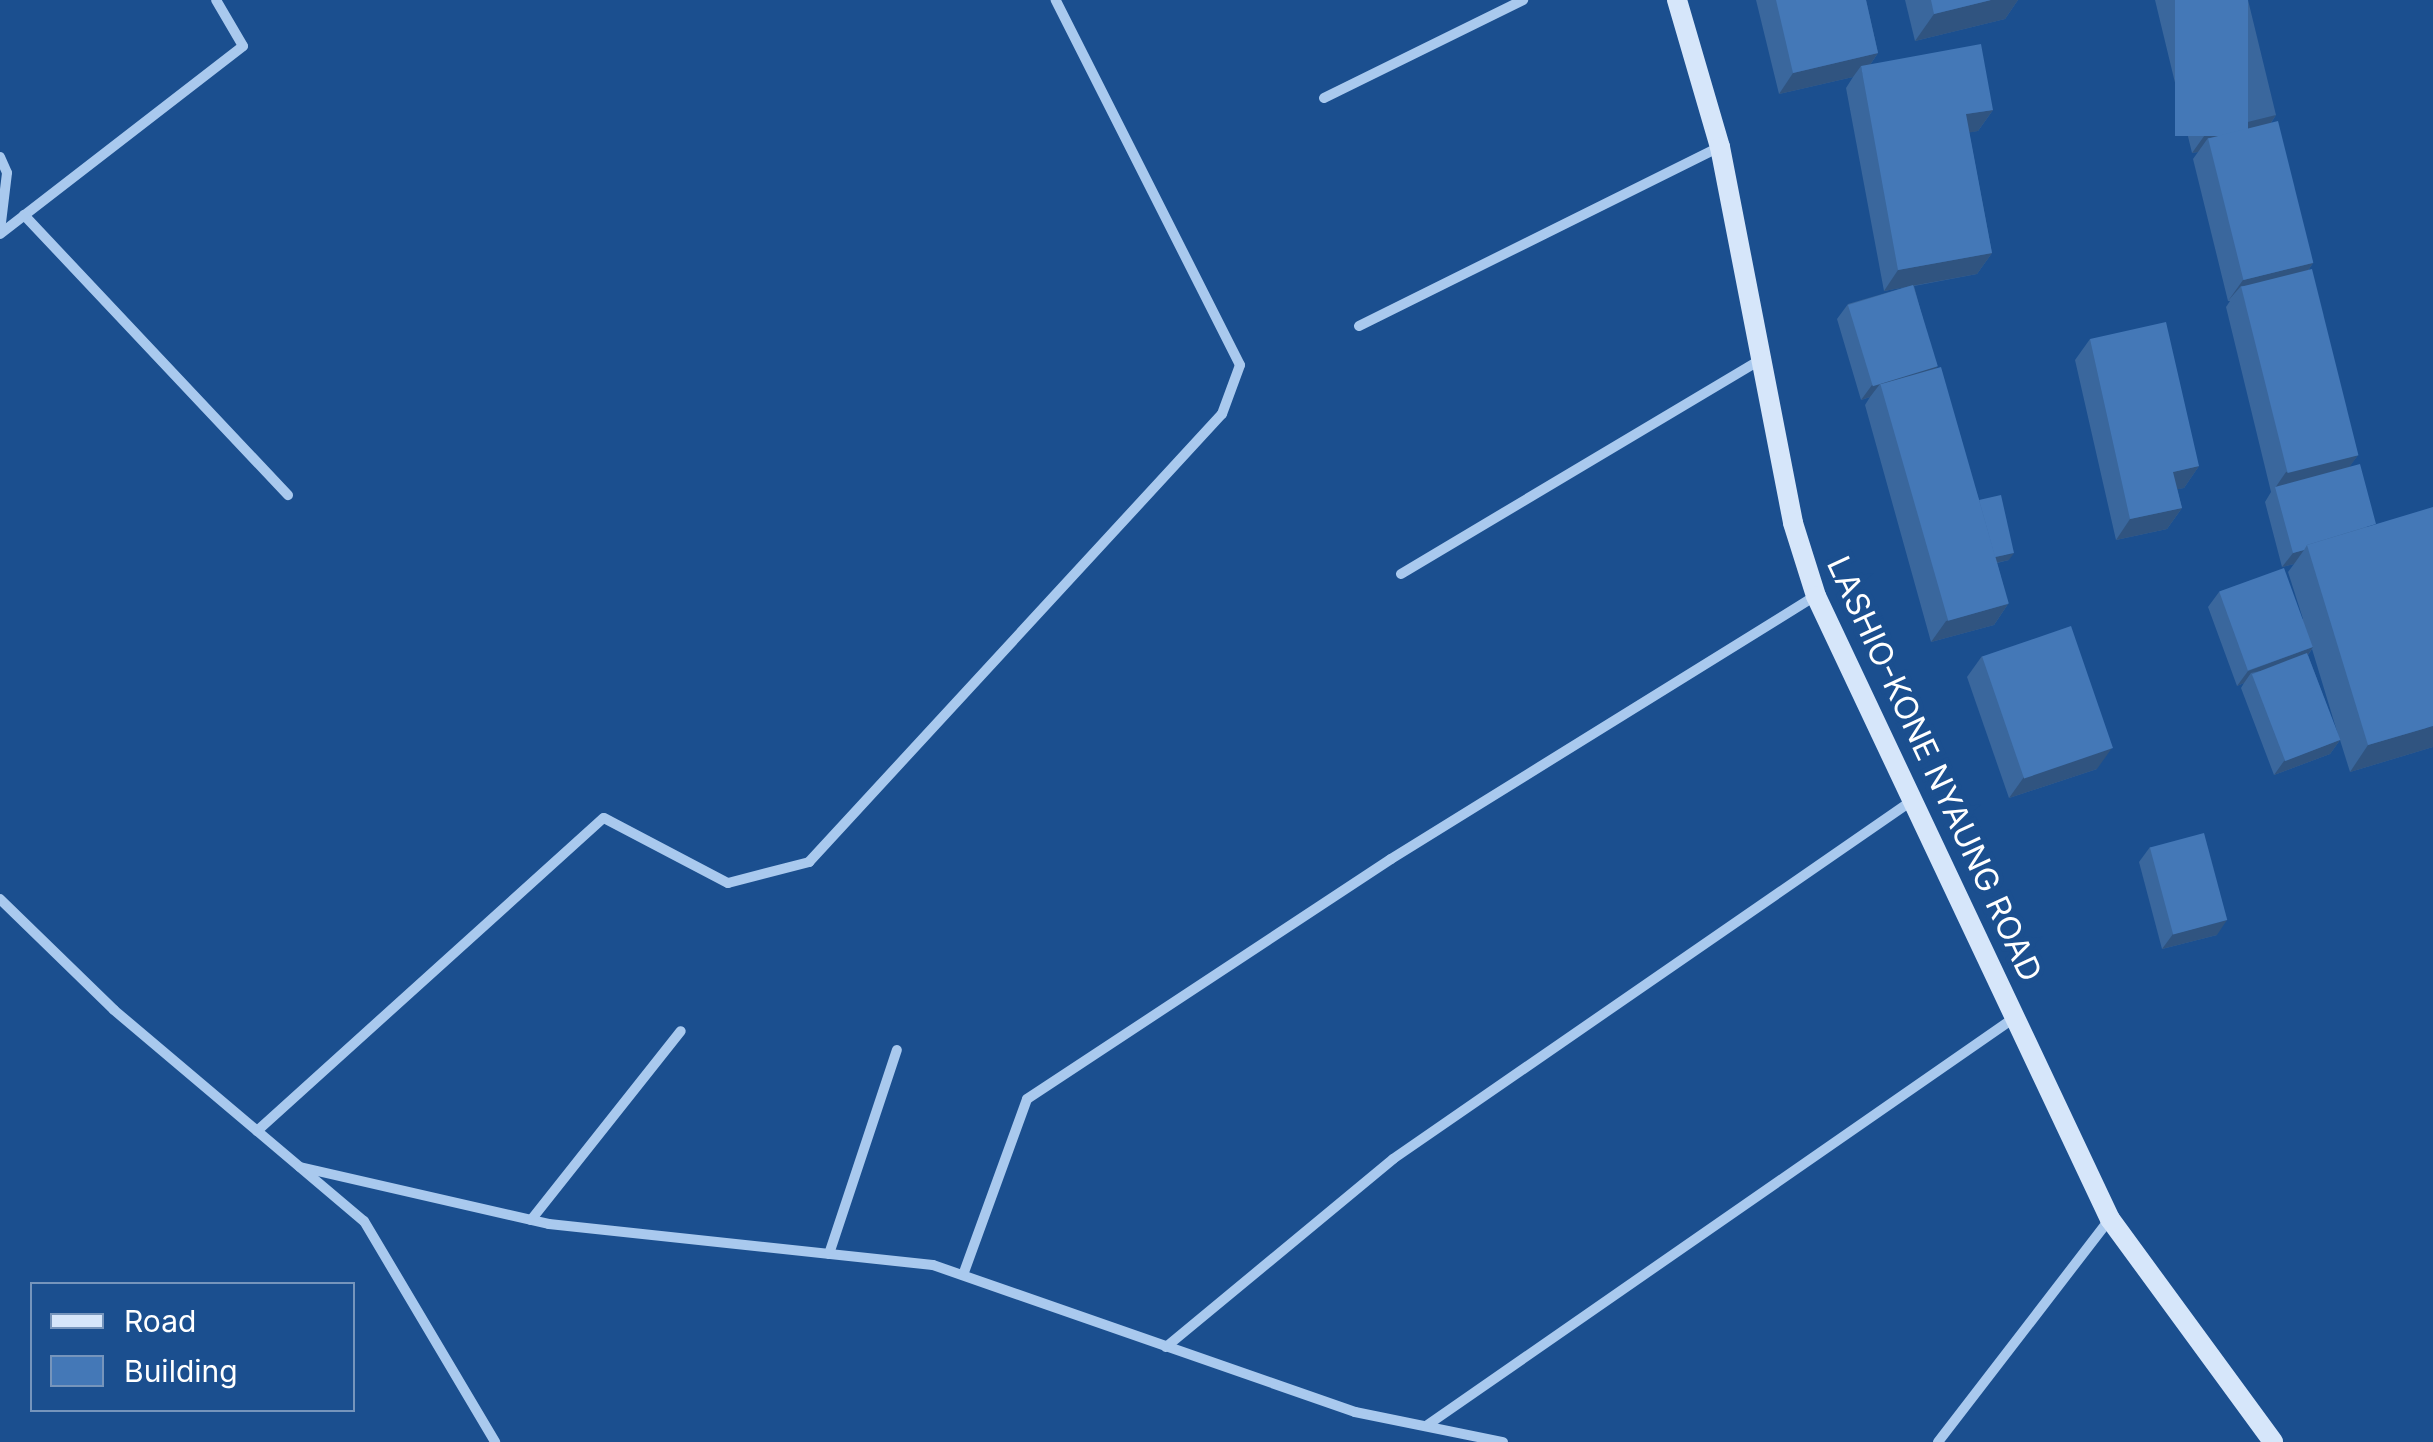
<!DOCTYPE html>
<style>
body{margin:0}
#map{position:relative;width:2433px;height:1442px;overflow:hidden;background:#1b4f8f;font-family:Inter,sans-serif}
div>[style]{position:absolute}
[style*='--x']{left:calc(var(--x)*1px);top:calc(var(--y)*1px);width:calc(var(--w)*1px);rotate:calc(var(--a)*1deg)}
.street>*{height:10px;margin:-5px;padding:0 5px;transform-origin:5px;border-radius:5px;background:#a9c9ee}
.secondary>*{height:20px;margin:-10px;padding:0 10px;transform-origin:10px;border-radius:10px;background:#d6e6fa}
.wall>*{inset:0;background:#3a679d}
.shaded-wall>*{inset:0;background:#305480}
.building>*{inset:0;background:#4478b7;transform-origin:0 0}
span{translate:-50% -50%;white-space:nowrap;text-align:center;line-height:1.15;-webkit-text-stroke:10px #1b4f8f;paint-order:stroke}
.street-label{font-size:32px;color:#fff}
.legend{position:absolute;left:30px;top:1282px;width:325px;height:130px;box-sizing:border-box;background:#1b4f8f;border:2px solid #7695bc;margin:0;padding:12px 18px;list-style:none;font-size:30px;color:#fff}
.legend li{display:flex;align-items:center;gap:20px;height:50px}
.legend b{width:50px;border:2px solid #7695bc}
</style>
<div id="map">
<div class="street">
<div style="--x:1324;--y:98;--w:222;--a:-26.2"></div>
<div style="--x:0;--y:157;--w:17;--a:66"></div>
<div style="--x:7;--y:173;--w:58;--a:96.9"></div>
<div style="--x:24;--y:215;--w:385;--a:46.7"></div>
<div style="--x:0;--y:234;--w:307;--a:-37.7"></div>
<div style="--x:243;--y:46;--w:53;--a:-120.4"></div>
<div style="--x:1359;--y:326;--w:403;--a:-26.4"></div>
<div style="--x:1401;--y:574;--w:417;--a:-30.8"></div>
<div style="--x:0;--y:899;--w:159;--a:44.2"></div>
<div style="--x:114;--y:1010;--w:327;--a:40.2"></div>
<div style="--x:364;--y:1221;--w:257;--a:59.3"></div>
<div style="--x:257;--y:1131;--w:467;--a:-42.1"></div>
<div style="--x:604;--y:818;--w:140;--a:27.7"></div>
<div style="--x:728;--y:883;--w:84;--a:-14.5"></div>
<div style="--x:809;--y:862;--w:609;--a:-47.33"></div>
<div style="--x:1222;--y:414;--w:52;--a:-69.8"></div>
<div style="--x:1240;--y:365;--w:409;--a:-116.8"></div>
<div style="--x:300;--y:1167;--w:255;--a:12.9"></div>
<div style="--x:549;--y:1224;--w:386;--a:6.1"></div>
<div style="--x:933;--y:1265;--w:447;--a:19.2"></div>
<div style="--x:1355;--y:1412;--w:151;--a:11.5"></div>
<div style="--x:531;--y:1220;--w:241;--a:-51.6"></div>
<div style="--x:829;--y:1254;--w:215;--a:-71.6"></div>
<div style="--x:963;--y:1275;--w:187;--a:-70"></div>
<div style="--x:1027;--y:1099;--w:436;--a:-33.4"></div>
<div style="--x:1391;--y:859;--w:499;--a:-31.8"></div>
<div style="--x:1166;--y:1347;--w:295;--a:-39.6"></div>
<div style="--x:1393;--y:1159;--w:632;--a:-34.62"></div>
<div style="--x:1426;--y:1426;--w:716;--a:-34.76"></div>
<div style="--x:1938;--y:1442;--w:280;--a:-52.4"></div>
</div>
<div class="secondary">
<div style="--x:1677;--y:0;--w:153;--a:73.7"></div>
<div style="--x:1720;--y:147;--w:383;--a:79"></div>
<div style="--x:1793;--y:523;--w:77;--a:72.5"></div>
<div style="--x:1816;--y:596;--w:689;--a:64.74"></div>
<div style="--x:2110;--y:1219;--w:276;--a:53.8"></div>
</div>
<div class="wall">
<div style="clip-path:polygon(1756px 0,1866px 0,1878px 53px,1870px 65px,1993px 110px,1978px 131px,1969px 132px,1992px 253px,1977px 274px,1914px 286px,1936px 368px,1979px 500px,2009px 560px,1997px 563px,2008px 604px,1994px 625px,1931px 642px,1865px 405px,1870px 397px,1861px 400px,1837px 319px,1848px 304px,1906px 287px,1884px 291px,1846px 88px,1853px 77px,1779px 94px)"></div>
<div style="clip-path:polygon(1905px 0,2018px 0,2005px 19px,1915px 41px)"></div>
<div style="clip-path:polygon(evenodd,2155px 0,2248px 0,2276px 115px,2271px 123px,2313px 263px,2309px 269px,2358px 455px,2349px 467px,2433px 747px,2350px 772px,2340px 740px,2330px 754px,2274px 775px,2241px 688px,2244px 683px,2237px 686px,2208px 607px,2219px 592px,2303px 619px,2288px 572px,2294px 564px,2282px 567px,2265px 502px,2271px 492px,2226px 307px,2230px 301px,2228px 301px,2193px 159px,2198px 152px,2192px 153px,2155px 0,2312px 649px,2339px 738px,2308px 655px,2312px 649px)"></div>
<div style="clip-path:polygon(2090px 339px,2199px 466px,2184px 488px,2177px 489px,2182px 508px,2167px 529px,2116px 540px,2075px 360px)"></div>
<div style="clip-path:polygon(1982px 656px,2097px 769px,2009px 798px,1967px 677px)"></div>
<div style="clip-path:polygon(2150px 847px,2217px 935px,2162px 949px,2139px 862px)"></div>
</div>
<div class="shaded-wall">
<div style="clip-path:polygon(1991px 0,2018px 0,2005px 19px,1915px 41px,1934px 14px)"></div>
<div style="clip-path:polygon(1878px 53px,1863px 75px,1861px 66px,1853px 77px,1779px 94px,1793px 73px)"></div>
<div style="clip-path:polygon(1993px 110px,1978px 131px,1951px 136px,1966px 114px)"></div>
<div style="clip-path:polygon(2276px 115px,2262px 136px,2208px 138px,2198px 152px,2192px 153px,2207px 132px)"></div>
<div style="clip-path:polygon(1992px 253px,1977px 274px,1884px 291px,1898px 270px)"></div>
<div style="clip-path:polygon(2313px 263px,2299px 284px,2241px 286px,2228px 301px,2243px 280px)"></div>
<div style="clip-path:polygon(1938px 366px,1928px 380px,1880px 384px,1870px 397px,1861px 400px,1872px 385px)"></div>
<div style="clip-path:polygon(2358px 455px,2343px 476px,2275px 488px,2286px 472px)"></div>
<div style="clip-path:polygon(2199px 466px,2184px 488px,2159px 493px,2173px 472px)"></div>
<div style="clip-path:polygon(2182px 508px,2167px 529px,2116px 540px,2130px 519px)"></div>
<div style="clip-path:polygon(2304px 550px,2294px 564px,2282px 567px,2293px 553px)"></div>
<div style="clip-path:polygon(2014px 553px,2009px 560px,1981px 566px,1986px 559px)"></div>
<div style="clip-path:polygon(2008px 604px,1994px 625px,1931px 642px,1946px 621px)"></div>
<div style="clip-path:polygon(2313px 647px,2303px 662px,2251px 673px,2244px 683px,2237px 686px,2248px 671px)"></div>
<div style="clip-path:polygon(2433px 726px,2433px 747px,2350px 772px,2368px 745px)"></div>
<div style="clip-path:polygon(2340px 740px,2330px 754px,2274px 775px,2284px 761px)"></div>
<div style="clip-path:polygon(2112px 748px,2097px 769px,2009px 798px,2024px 777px)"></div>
<div style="clip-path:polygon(2227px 920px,2217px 935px,2162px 949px,2173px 934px)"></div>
</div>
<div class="building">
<div style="clip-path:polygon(1776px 0,1866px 0,1878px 53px,1793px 73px)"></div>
<div style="clip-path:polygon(1931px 0,1991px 0,1934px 14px)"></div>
<div style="left:2175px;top:0;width:73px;height:136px"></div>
<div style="clip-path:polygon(1981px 44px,1993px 110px,1966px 114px,1992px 253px,1898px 270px,1861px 66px)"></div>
<div style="left:2278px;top:121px;width:146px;height:72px;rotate:76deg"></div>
<div style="left:2312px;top:269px;width:192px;height:73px;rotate:76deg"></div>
<div style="left:1913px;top:285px;width:85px;height:68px;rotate:73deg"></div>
<div style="clip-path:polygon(2166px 322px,2199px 466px,2173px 472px,2182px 508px,2130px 519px,2090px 339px)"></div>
<div style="left:1941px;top:367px;width:246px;height:63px;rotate:74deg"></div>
<div style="clip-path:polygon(2360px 464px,2376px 524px,2307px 545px,2304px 550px,2293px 553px,2275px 487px)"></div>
<div style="clip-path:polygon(2001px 495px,2014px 553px,1995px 557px,1979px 500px)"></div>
<div style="clip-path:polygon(2433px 507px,2433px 726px,2368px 745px,2307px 545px)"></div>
<div style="left:2284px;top:568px;width:84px;height:69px;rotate:70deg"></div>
<div style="left:2071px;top:626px;width:129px;height:94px;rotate:71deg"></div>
<div style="left:2307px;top:653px;width:93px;height:59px;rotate:69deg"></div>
<div style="left:2204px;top:833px;width:90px;height:56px;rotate:75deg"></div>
</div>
<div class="street-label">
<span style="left:1934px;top:769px;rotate:65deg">LASHIO-KONE NYAUNG ROAD</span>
</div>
<ul class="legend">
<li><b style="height:12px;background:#d6e6fa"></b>Road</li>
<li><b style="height:28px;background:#4478b7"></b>Building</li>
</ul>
</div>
